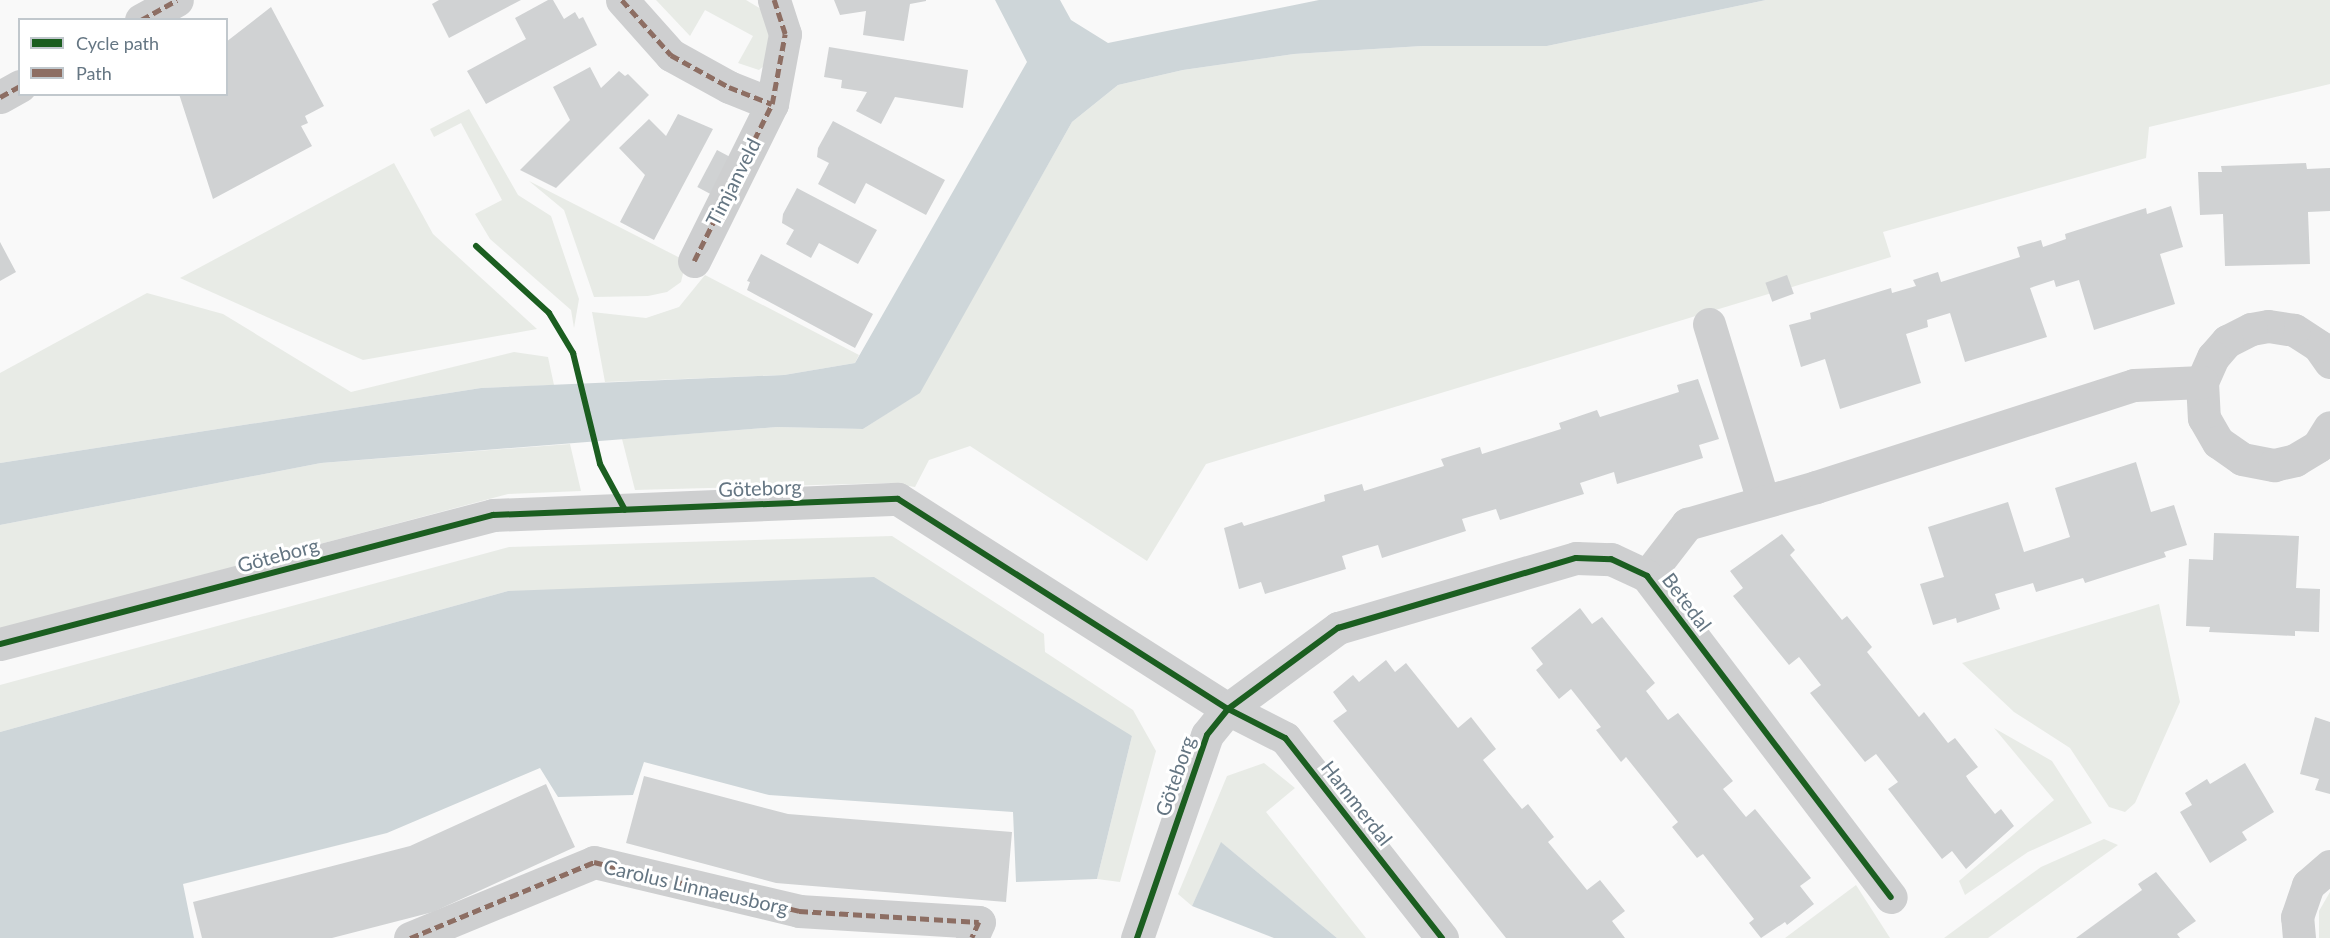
<!DOCTYPE html>
<meta charset="utf-8">
<style>
body{margin:0}
#map{position:relative;width:2330px;height:938px;overflow:hidden;background:#f9f9f9;font-family:Lato,sans-serif}
div>[style]{position:absolute}
[style*='--x']{left:calc(var(--x)*1px);top:calc(var(--y)*1px);width:calc(var(--w)*1px);rotate:calc(var(--a)*1deg)}
.green>*{inset:0;background:#e8ebe6}
.water>*{inset:0;background:#ced6d9}
.building>*{inset:0;background:#d0d2d3;transform-origin:0 0}
.minor>*{height:33px;margin:-16.5px;padding:0 16.5px;transform-origin:16.5px;border-radius:16.5px;background:#cecfd0}
.quiet>*{height:4.5px;margin-top:-2.25px;transform-origin:0;background:repeating-linear-gradient(90deg,#8d6e63 0 9px,transparent 0 13.5px)}
.cycleway>*{height:6px;margin:-3px;padding:0 3px;transform-origin:3px;border-radius:3px;background:#1b5e20}
span{translate:-50% -50%;white-space:nowrap;text-align:center;line-height:1.15;-webkit-text-stroke:6px #fff;paint-order:stroke}
.street-label{font-size:20px;color:#657683}
.legend{position:absolute;left:18px;top:18px;width:210px;height:78px;box-sizing:border-box;background:#fff;border:2px solid #c1c8cd;margin:0;padding:8px 10px;list-style:none;font-size:18px;color:#657683}
.legend li{display:flex;align-items:center;gap:12px;height:30px}
.legend b{width:30px;border:2px solid #c1c8cd}
</style>
<div id="map">
<div class="green">
<div style="clip-path:polygon(656px 0,746px 0,766px 12px,771px 60px,759px 70px,738px 63px,753px 36px,705px 10px,690px 36px)"></div>
<div style="clip-path:polygon(1766px 0,2330px 0,2330px 84px,2149px 127px,2146px 158px,1883px 232px,1891px 257px,1206px 464px,1147px 561px,970px 446px,929px 460px,915px 487px,889px 483px,635px 490px,622px 439px,777px 427px,863px 429px,919px 393px,1072px 122px,1118px 85px,1183px 70px,1294px 54px,1422px 46px,1547px 46px)"></div>
<div style="clip-path:polygon(469px 109px,518px 195px,551px 216px,579px 299px,574px 328px,571px 310px,490px 239px,475px 214px,502px 200px,461px 123px,434px 137px,430px 129px)"></div>
<div style="clip-path:polygon(394px 163px,433px 234px,537px 329px,363px 360px,180px 278px)"></div>
<div style="clip-path:polygon(529px 181px,686px 261px,681px 282px,667px 292px,648px 296px,594px 297px,564px 210px)"></div>
<div style="clip-path:polygon(705px 275px,859px 355px,855px 363px,784px 375px,605px 382px,592px 312px,646px 318px,679px 307px)"></div>
<div style="clip-path:polygon(147px 293px,223px 314px,351px 392px,514px 352px,548px 357px,554px 385px,481px 388px,0 463px,0 373px)"></div>
<div style="clip-path:polygon(570px 444px,581px 491px,508px 494px,0 629px,0 525px,321px 463px)"></div>
<div style="clip-path:polygon(892px 536px,1044px 634px,1045px 652px,1133px 710px,1156px 751px,1120px 882px,1097px 879px,1132px 736px,508px 591px,0 732px,0 685px,509px 547px)"></div>
<div style="clip-path:polygon(2159px 604px,2180px 702px,2135px 803px,2125px 812px,2109px 807px,2070px 748px,2014px 712px,1962px 663px)"></div>
<div style="clip-path:polygon(1994px 728px,2052px 761px,2092px 823px,2028px 852px,1965px 895px,1959px 881px,2054px 800px)"></div>
<div style="clip-path:polygon(1264px 763px,1295px 788px,1266px 812px,1366px 938px,1337px 938px,1222px 843px,1192px 906px,1178px 894px,1227px 776px)"></div>
<div style="clip-path:polygon(2104px 839px,2118px 845px,1988px 938px,1944px 938px,2041px 867px)"></div>
<div style="clip-path:polygon(1856px 885px,1890px 938px,1785px 938px)"></div>
<div style="clip-path:polygon(2330px 892px,2330px 938px,2319px 938px,2319px 911px)"></div>
</div>
<div class="water">
<div style="clip-path:polygon(995px 0,1060px 0,1071px 20px,1108px 43px,1319px 0,1766px 0,1547px 46px,1422px 46px,1294px 54px,1183px 70px,1118px 85px,1072px 122px,920px 393px,863px 429px,777px 427px,321px 463px,0 525px,0 463px,481px 388px,784px 375px,855px 363px,1027px 62px)"></div>
<div style="clip-path:polygon(874px 577px,1132px 736px,1097px 879px,1016px 882px,1013px 812px,769px 795px,644px 762px,633px 795px,558px 797px,540px 768px,387px 833px,183px 884px,194px 938px,0 938px,0 732px,508px 591px)"></div>
<div style="clip-path:polygon(1221px 842px,1337px 938px,1274px 938px,1192px 906px)"></div>
</div>
<div class="building">
<div style="clip-path:polygon(439px 0,521px 0,449px 38px,432px 4px)"></div>
<div style="clip-path:polygon(548px 0,553px 0,564px 19px,575px 12px,579px 19px,583px 17px,597px 45px,486px 104px,467px 71px,526px 39px,515px 18px)"></div>
<div style="clip-path:polygon(834px 0,926px 0,926px 1px,910px 4px,904px 41px,863px 35px,866px 11px,840px 15px)"></div>
<div style="clip-path:polygon(271px 7px,324px 106px,305px 116px,308px 123px,301px 126px,312px 146px,213px 199px,179px 94px,226px 94px,226px 42px)"></div>
<div style="clip-path:polygon(829px 47px,968px 70px,963px 108px,895px 97px,881px 124px,856px 111px,867px 92px,841px 88px,842px 80px,824px 77px)"></div>
<div style="clip-path:polygon(590px 67px,601px 88px,619px 71px,625px 76px,628px 74px,649px 95px,556px 188px,520px 170px,570px 120px,553px 87px)"></div>
<div style="clip-path:polygon(678px 114px,713px 129px,654px 240px,620px 222px,645px 175px,619px 148px,649px 119px,666px 136px)"></div>
<div style="clip-path:polygon(833px 121px,945px 180px,926px 215px,866px 183px,855px 204px,818px 184px,829px 163px,817px 157px,818px 148px)"></div>
<div style="left:717px;top:150px;width:24px;height:42px;rotate:28deg"></div>
<div style="clip-path:polygon(2306px 163px,2307px 169px,2330px 168px,2330px 211px,2308px 212px,2310px 264px,2225px 266px,2223px 214px,2200px 215px,2198px 172px,2222px 172px,2221px 166px)"></div>
<div style="clip-path:polygon(797px 188px,877px 230px,858px 264px,819px 243px,811px 258px,786px 244px,794px 230px,782px 223px,783px 214px)"></div>
<div style="clip-path:polygon(2171px 206px,2183px 247px,2160px 254px,2175px 304px,2094px 330px,2079px 280px,2056px 287px,2054px 280px,2030px 288px,2047px 337px,1965px 362px,1950px 313px,1927px 320px,1928px 327px,1906px 334px,1921px 383px,1840px 409px,1825px 359px,1801px 367px,1789px 325px,1811px 319px,1810px 313px,1891px 288px,1892px 293px,1916px 286px,1913px 280px,1938px 272px,1941px 282px,2020px 257px,2017px 247px,2041px 240px,2043px 247px,2066px 239px,2065px 234px,2146px 208px,2147px 214px)"></div>
<div style="clip-path:polygon(0 242px,16px 272px,0 281px)"></div>
<div style="clip-path:polygon(761px 254px,873px 314px,855px 348px,747px 290px,750px 282px,747px 281px)"></div>
<div style="left:1787px;top:275px;width:20px;height:23px;rotate:70deg"></div>
<div style="clip-path:polygon(1698px 379px,1719px 439px,1699px 445px,1703px 458px,1617px 484px,1614px 472px,1580px 483px,1584px 494px,1500px 520px,1496px 509px,1462px 519px,1466px 531px,1382px 558px,1378px 545px,1361px 550px,1342px 556px,1346px 569px,1265px 594px,1261px 582px,1239px 589px,1224px 528px,1242px 522px,1244px 526px,1325px 501px,1324px 495px,1362px 484px,1364px 491px,1444px 466px,1441px 459px,1480px 447px,1482px 454px,1561px 429px,1559px 423px,1597px 410px,1600px 417px,1679px 392px,1677px 385px)"></div>
<div style="clip-path:polygon(2136px 462px,2151px 512px,2174px 505px,2187px 545px,2164px 552px,2166px 557px,2085px 583px,2083px 578px,2036px 592px,2033px 583px,1995px 594px,2000px 609px,1957px 623px,1956px 618px,1933px 625px,1920px 584px,1944px 577px,1928px 527px,2008px 502px,2024px 552px,2070px 537px,2055px 488px)"></div>
<div style="clip-path:polygon(2214px 533px,2299px 536px,2296px 588px,2320px 589px,2319px 632px,2295px 631px,2295px 636px,2209px 632px,2210px 627px,2186px 626px,2189px 559px,2213px 560px)"></div>
<div style="clip-path:polygon(1782px 534px,1795px 550px,1790px 555px,1842px 620px,1847px 616px,1872px 647px,1867px 652px,1919px 717px,1924px 712px,1948px 743px,1955px 738px,1978px 767px,1966px 776px,1969px 781px,1995px 814px,2001px 809px,2014px 826px,1966px 869px,1952px 851px,1942px 859px,1888px 789px,1898px 782px,1876px 754px,1865px 762px,1810px 693px,1821px 685px,1799px 657px,1789px 665px,1733px 596px,1743px 588px,1730px 571px)"></div>
<div style="clip-path:polygon(1580px 608px,1592px 624px,1602px 617px,1655px 683px,1646px 691px,1668px 720px,1678px 713px,1733px 781px,1723px 789px,1746px 817px,1755px 809px,1811px 878px,1800px 886px,1814px 904px,1787px 925px,1785px 922px,1761px 938px,1749px 923px,1754px 919px,1703px 854px,1697px 858px,1672px 827px,1678px 822px,1626px 757px,1621px 762px,1596px 730px,1601px 727px,1571px 689px,1559px 699px,1536px 670px,1543px 664px,1531px 648px)"></div>
<div style="clip-path:polygon(1386px 660px,1395px 672px,1406px 663px,1458px 728px,1471px 717px,1496px 749px,1483px 760px,1509px 793px,1522px 809px,1528px 804px,1554px 837px,1548px 842px,1587px 890px,1600px 880px,1625px 911px,1612px 921px,1625px 938px,1506px 938px,1333px 721px,1347px 711px,1333px 692px,1353px 675px,1359px 682px)"></div>
<div style="clip-path:polygon(2315px 717px,2330px 722px,2330px 794px,2315px 790px,2319px 779px,2300px 774px)"></div>
<div style="clip-path:polygon(2245px 763px,2274px 812px,2242px 832px,2247px 840px,2210px 863px,2180px 812px,2192px 805px,2185px 793px,2207px 779px,2210px 784px)"></div>
<div style="clip-path:polygon(644px 776px,788px 814px,1012px 832px,1006px 902px,776px 883px,626px 843px)"></div>
<div style="clip-path:polygon(546px 784px,575px 847px,433px 912px,332px 938px,202px 938px,193px 902px,410px 846px)"></div>
<div style="clip-path:polygon(2156px 872px,2196px 921px,2177px 934px,2180px 938px,2076px 938px,2142px 890px,2138px 884px)"></div>
</div>
<div class="minor">
<div style="--x:622;--y:0;--w:74;--a:48.3"></div>
<div style="--x:671;--y:55;--w:66;--a:28.9"></div>
<div style="--x:729;--y:87;--w:46;--a:21.6"></div>
<div style="--x:141;--y:20;--w:41;--a:-29.1"></div>
<div style="--x:0;--y:97;--w:23;--a:-29"></div>
<div style="--x:694;--y:261;--w:175;--a:-63.6"></div>
<div style="--x:772;--y:104;--w:71;--a:-79.5"></div>
<div style="--x:785;--y:34;--w:36;--a:-108"></div>
<div style="--x:1709;--y:324;--w:185;--a:73"></div>
<div style="--x:2330;--y:362;--w:19;--a:-125"></div>
<div style="--x:2319;--y:346;--w:30;--a:-147"></div>
<div style="--x:2294;--y:330;--w:26;--a:-171"></div>
<div style="--x:2268;--y:326;--w:17;--a:170"></div>
<div style="--x:2251;--y:329;--w:27;--a:153"></div>
<div style="--x:2227;--y:341;--w:21;--a:131"></div>
<div style="--x:2213;--y:357;--w:27;--a:114"></div>
<div style="--x:2202;--y:382;--w:36;--a:87"></div>
<div style="--x:2204;--y:418;--w:28;--a:60"></div>
<div style="--x:2218;--y:442;--w:29;--a:35"></div>
<div style="--x:2242;--y:459;--w:33;--a:11"></div>
<div style="--x:2274;--y:465;--w:22;--a:-13"></div>
<div style="--x:2295;--y:460;--w:27;--a:-31"></div>
<div style="--x:2318;--y:446;--w:22;--a:-58"></div>
<div style="--x:1647;--y:576;--w:66;--a:-52.4"></div>
<div style="--x:1687;--y:524;--w:134;--a:-16"></div>
<div style="--x:1816;--y:487;--w:334;--a:-17.8"></div>
<div style="--x:2134;--y:385;--w:68;--a:-2.5"></div>
<div style="--x:0;--y:644;--w:510;--a:-14.66"></div>
<div style="--x:493;--y:515;--w:405;--a:-2.3"></div>
<div style="--x:898;--y:499;--w:391;--a:32.5"></div>
<div style="--x:1228;--y:709;--w:33;--a:129"></div>
<div style="--x:1207;--y:735;--w:215;--a:109"></div>
<div style="--x:410;--y:938;--w:199;--a:-22.4"></div>
<div style="--x:594;--y:862;--w:211;--a:13.4"></div>
<div style="--x:799;--y:911;--w:180;--a:3.5"></div>
<div style="--x:979;--y:922;--w:17;--a:114"></div>
<div style="--x:1442;--y:938;--w:254;--a:-128.1"></div>
<div style="--x:1285;--y:738;--w:64;--a:-153"></div>
<div style="--x:1228;--y:709;--w:137;--a:-36.4"></div>
<div style="--x:1338;--y:628;--w:248;--a:-16.4"></div>
<div style="--x:1576;--y:558;--w:35;--a:2"></div>
<div style="--x:1611;--y:559;--w:40;--a:25"></div>
<div style="--x:1647;--y:576;--w:403;--a:52.8"></div>
<div style="--x:2299;--y:938;--w:21;--a:-95"></div>
<div style="--x:2297;--y:917;--w:34;--a:-71"></div>
<div style="--x:2308;--y:885;--w:29;--a:-41"></div>
</div>
<div class="quiet">
<div style="--x:622;--y:0;--w:74;--a:48.3"></div>
<div style="--x:671;--y:55;--w:66;--a:28.9"></div>
<div style="--x:729;--y:87;--w:46;--a:21.6"></div>
<div style="--x:141;--y:20;--w:41;--a:-29.1"></div>
<div style="--x:0;--y:97;--w:23;--a:-29"></div>
<div style="--x:694;--y:261;--w:175;--a:-63.6"></div>
<div style="--x:772;--y:104;--w:71;--a:-79.5"></div>
<div style="--x:785;--y:34;--w:36;--a:-108"></div>
<div style="--x:410;--y:938;--w:199;--a:-22.4"></div>
<div style="--x:594;--y:862;--w:211;--a:13.4"></div>
<div style="--x:799;--y:911;--w:180;--a:3.5"></div>
<div style="--x:979;--y:922;--w:17;--a:114"></div>
</div>
<div class="cycleway">
<div style="--x:476;--y:246;--w:99;--a:42.5"></div>
<div style="--x:549;--y:313;--w:47;--a:59"></div>
<div style="--x:573;--y:353;--w:114;--a:76.3"></div>
<div style="--x:600;--y:464;--w:52;--a:61.5"></div>
<div style="--x:0;--y:644;--w:510;--a:-14.66"></div>
<div style="--x:493;--y:515;--w:405;--a:-2.3"></div>
<div style="--x:898;--y:499;--w:391;--a:32.5"></div>
<div style="--x:1228;--y:709;--w:33;--a:129"></div>
<div style="--x:1207;--y:735;--w:215;--a:109"></div>
<div style="--x:1442;--y:938;--w:254;--a:-128.1"></div>
<div style="--x:1285;--y:738;--w:64;--a:-153"></div>
<div style="--x:1228;--y:709;--w:137;--a:-36.4"></div>
<div style="--x:1338;--y:628;--w:248;--a:-16.4"></div>
<div style="--x:1576;--y:558;--w:35;--a:2"></div>
<div style="--x:1611;--y:559;--w:40;--a:25"></div>
<div style="--x:1647;--y:576;--w:403;--a:52.8"></div>
</div>
<div class="street-label">
<span style="left:733px;top:182px;rotate:-63deg">Timjanveld</span>
<span style="left:760px;top:488px;rotate:-2deg">Göteborg</span>
<span style="left:278px;top:555px;rotate:-15deg">Göteborg</span>
<span style="left:1687px;top:602px;rotate:53deg">Betedal</span>
<span style="left:1175px;top:776px;rotate:-71deg">Göteborg</span>
<span style="left:1357px;top:803px;rotate:52deg">Hammerdal</span>
<span style="left:696px;top:887px;rotate:13deg">Carolus Linnaeusborg</span>
</div>
<ul class="legend">
<li><b style="height:8px;background:#1b5e20"></b>Cycle path</li>
<li><b style="height:8px;background:#8d6e63"></b>Path</li>
</ul>
</div>
